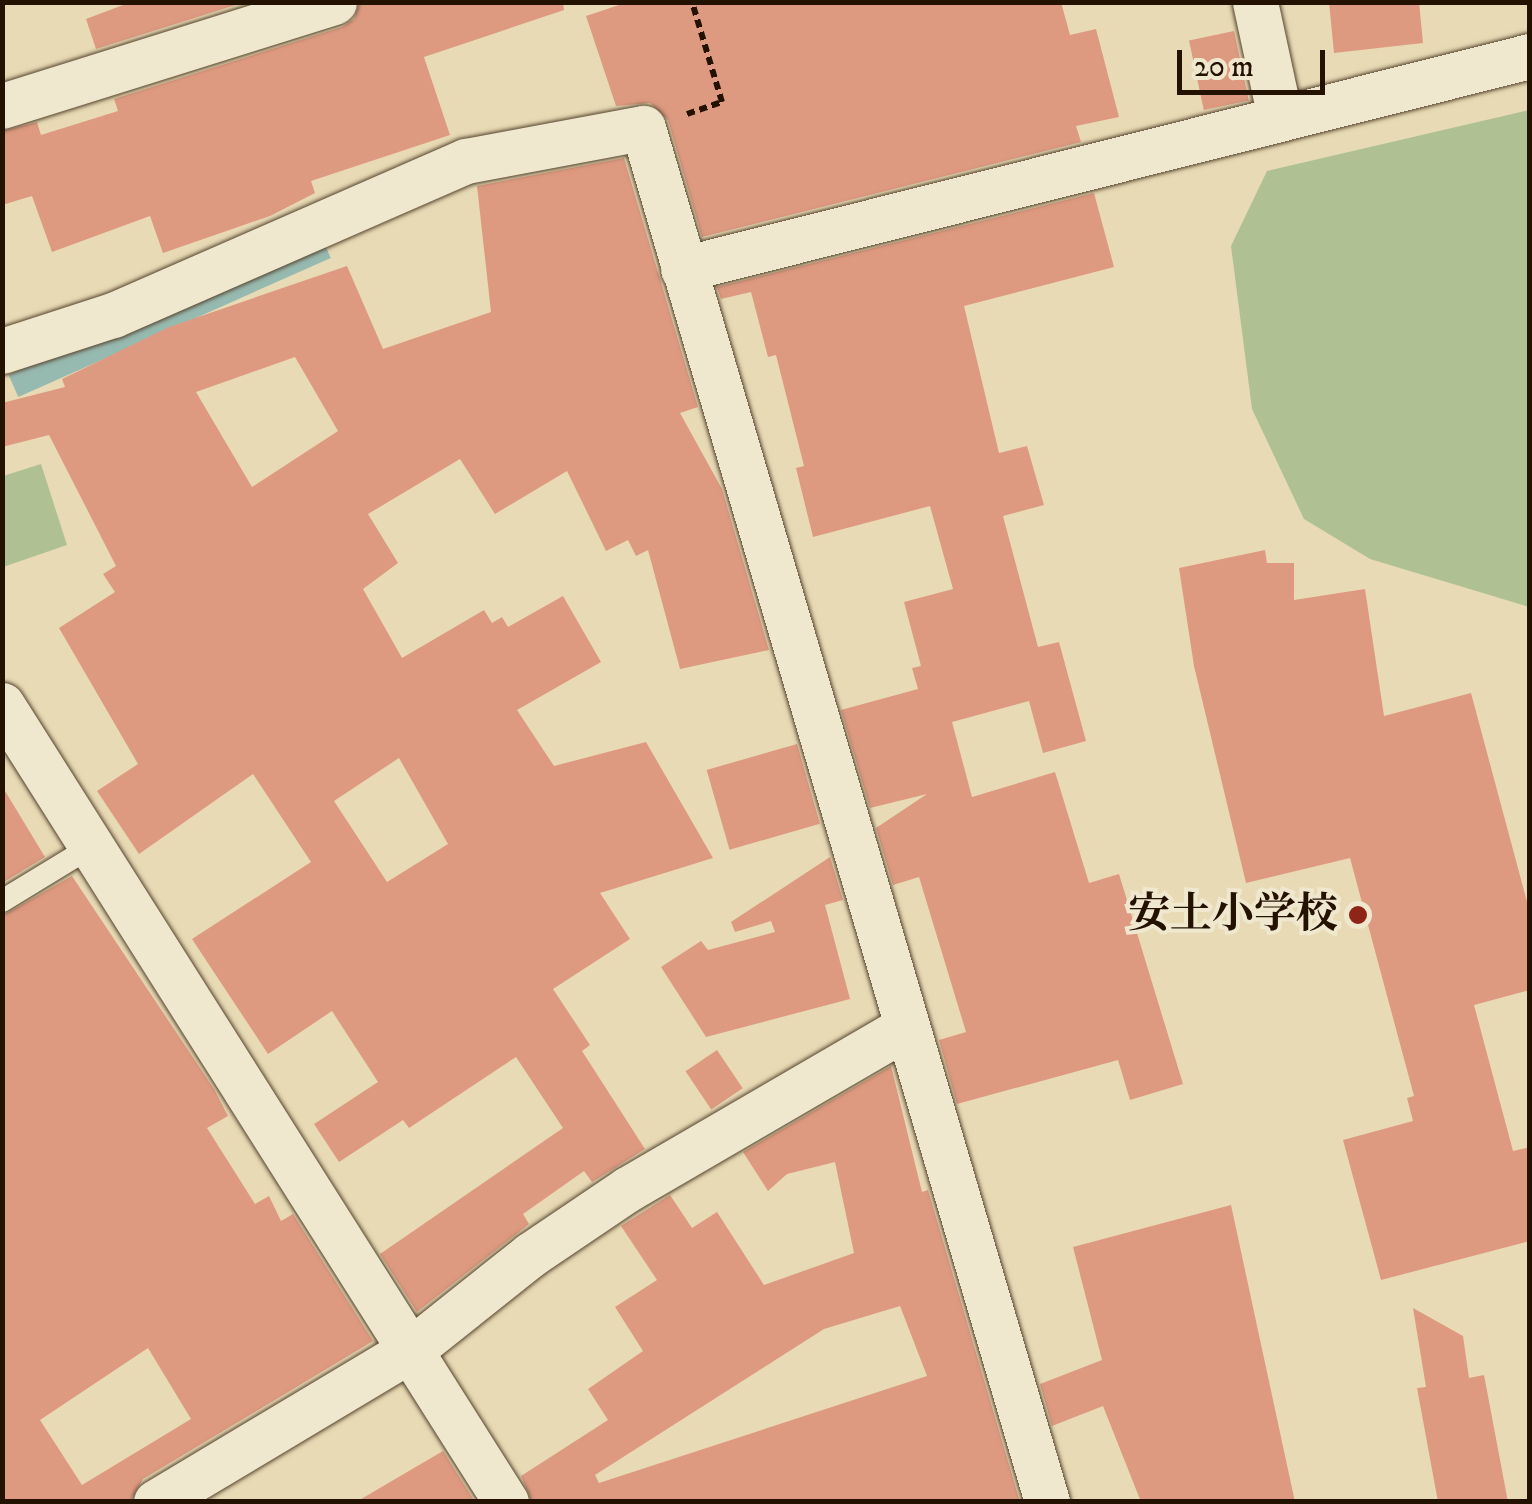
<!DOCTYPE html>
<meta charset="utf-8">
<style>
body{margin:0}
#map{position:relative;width:1532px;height:1504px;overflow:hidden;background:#e8dab5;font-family:"IM FELL DW Pica","Noto Serif JP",serif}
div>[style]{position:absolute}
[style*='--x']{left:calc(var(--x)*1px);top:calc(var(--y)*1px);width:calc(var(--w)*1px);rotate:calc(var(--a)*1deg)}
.green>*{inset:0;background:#afc192}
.water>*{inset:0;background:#97bab0;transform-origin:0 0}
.building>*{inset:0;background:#de9a81;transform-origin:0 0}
.path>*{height:6px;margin-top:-3px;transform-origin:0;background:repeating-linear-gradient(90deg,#241200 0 8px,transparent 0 13px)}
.roads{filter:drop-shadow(0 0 2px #55442d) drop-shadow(0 0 2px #55442d)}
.service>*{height:22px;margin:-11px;padding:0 11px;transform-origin:11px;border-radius:11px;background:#f0e7cf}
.minor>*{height:45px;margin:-22.5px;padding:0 22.5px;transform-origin:22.5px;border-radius:22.5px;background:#f0e7cf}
.dots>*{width:28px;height:28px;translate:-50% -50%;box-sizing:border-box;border:5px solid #f0e7cf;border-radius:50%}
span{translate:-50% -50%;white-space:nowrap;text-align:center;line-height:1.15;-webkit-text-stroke:8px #f0e7cf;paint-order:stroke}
.poi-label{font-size:42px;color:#241200;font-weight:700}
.right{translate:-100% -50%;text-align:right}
.frame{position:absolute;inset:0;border:5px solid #241200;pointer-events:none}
.scale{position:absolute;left:1177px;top:50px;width:148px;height:45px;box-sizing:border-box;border:5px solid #241200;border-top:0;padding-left:12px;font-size:30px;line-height:35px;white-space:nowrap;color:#241200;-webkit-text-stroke:8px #f0e7cf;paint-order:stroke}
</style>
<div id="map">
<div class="green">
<div style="clip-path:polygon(1529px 110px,1530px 110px,1529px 607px,1370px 559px,1304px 519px,1252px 409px,1231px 246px,1267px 171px)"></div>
<div style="clip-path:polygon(41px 464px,67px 545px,3px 567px,3px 476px)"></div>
</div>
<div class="water">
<div style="left:321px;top:236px;width:24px;height:342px;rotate:66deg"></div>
</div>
<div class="building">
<div style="clip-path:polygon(131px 2px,245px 2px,96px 49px,86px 19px)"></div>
<div style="clip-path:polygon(360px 2px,563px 2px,564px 10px,424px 57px,450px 135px,311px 181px,315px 193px,270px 216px,163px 253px,150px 216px,52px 252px,32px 196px,2px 205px,2px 131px,37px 122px,41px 135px,118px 111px,114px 99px,342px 27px,354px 19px)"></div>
<div style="clip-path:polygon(628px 2px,1061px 2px,1070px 35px,1096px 29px,1119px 117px,1076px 126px,1081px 142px,702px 237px,668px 120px,650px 103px,616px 106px,586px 16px)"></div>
<div style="clip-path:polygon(1329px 2px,1419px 2px,1423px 43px,1334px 53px)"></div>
<div style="left:1234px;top:31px;width:71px;height:46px;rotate:78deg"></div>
<div style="clip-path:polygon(evenodd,624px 158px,698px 407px,680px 413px,722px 489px,769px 650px,680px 669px,648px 550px,636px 556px,628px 540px,606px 551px,567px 471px,495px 514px,460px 459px,368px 514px,398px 563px,363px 589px,402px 658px,484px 610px,492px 623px,502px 617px,508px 627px,563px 596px,601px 662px,517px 710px,554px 766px,646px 742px,713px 858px,600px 893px,630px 939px,553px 989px,590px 1045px,582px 1051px,645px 1149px,592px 1182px,584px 1171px,523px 1214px,529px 1224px,417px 1312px,380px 1254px,563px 1128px,516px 1057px,409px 1128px,403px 1120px,339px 1162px,314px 1124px,378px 1082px,332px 1011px,268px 1054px,192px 939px,311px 862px,253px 774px,139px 854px,97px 791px,138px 764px,59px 628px,115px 592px,103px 574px,116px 566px,49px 435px,2px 447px,2px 403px,65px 387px,62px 379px,169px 327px,347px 266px,383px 349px,491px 312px,477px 186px,624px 158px,295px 357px,338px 431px,252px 487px,196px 392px,295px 357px,624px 158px,399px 758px,448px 844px,387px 882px,334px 801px,399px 758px)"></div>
<div style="clip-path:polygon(1094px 193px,1114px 267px,964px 306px,999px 453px,1027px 446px,1044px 505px,1003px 516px,1038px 647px,1059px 642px,1086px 741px,1043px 753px,1029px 701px,952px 722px,972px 797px,1055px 772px,1089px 883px,1119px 874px,1183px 1084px,1130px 1100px,1118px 1060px,957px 1104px,939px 1040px,966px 1032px,919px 877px,893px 885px,876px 828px,927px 794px,870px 808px,841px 710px,918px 689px,912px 668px,921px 666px,904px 602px,953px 589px,930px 506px,813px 537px,796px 468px,804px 466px,776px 355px,768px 357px,751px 292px,721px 299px,717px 287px)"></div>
<div style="clip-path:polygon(1265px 550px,1267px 563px,1294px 563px,1294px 600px,1365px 589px,1384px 716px,1471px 693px,1530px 913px,1530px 990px,1474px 1005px,1513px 1151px,1530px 1147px,1530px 1241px,1381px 1280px,1343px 1140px,1413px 1121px,1407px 1098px,1414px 1096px,1350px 858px,1246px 883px,1194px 666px,1179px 568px)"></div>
<div style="left:797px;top:744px;width:83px;height:94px;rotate:74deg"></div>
<div style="clip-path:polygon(2px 786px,45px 857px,2px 883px)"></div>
<div style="clip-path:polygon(830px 857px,843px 900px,825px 905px,850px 999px,706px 1037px,661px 967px,701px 941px,708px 950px,775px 932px,771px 921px,735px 932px,731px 922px)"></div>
<div style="clip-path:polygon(evenodd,72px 876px,214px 1089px,228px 1116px,207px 1128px,255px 1204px,269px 1196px,281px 1221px,293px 1214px,373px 1341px,143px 1479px,130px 1502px,2px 1502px,2px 916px,72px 876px,148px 1348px,191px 1419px,82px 1485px,40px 1420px,148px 1348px)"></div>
<div style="left:717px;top:1050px;width:46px;height:38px;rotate:56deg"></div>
<div style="clip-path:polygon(evenodd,891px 1066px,922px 1192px,928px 1190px,1020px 1502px,532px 1502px,521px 1476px,608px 1420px,588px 1389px,643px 1351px,615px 1307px,657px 1280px,621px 1226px,670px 1195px,692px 1228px,717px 1212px,764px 1285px,854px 1253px,835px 1162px,787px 1174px,768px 1191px,743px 1152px,891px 1066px,900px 1306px,927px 1376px,599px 1483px,595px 1475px,824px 1329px,900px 1306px)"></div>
<div style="clip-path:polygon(1231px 1205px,1295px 1502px,1141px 1502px,1103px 1406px,1052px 1426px,1040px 1384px,1102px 1360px,1073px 1247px)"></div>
<div style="clip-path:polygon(1413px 1308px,1463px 1336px,1469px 1378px,1484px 1375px,1508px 1502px,1438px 1502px,1417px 1388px,1426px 1387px)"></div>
<div style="clip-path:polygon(443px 1451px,475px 1502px,356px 1502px)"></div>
</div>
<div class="path">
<div style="--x:687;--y:114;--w:37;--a:-19"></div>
<div style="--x:722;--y:102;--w:104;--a:-106.7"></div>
</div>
<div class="roads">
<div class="service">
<div style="--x:2;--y:901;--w:105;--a:-31.4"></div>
</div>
<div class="minor">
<div style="--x:1255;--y:2;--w:119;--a:77.8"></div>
<div style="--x:2;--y:106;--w:348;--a:-17.4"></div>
<div style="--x:683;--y:269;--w:873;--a:-14.12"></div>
<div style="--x:2;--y:351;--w:117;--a:-18"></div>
<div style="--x:113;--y:315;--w:385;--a:-23.6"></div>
<div style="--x:466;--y:161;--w:180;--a:-10.6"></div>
<div style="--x:643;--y:128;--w:1432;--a:73.61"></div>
<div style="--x:2;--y:705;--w:943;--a:57.69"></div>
<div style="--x:156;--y:1502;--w:298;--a:-30.9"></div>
<div style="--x:412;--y:1349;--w:151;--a:-38.5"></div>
<div style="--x:530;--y:1255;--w:118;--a:-34"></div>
<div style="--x:628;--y:1189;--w:322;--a:-30.2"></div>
</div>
</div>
<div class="dots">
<div style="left:1358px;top:915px;background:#8f2418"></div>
</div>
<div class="poi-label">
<span class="right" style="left:1338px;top:915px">安土小学校</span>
</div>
<div class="frame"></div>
<div class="scale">20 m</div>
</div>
